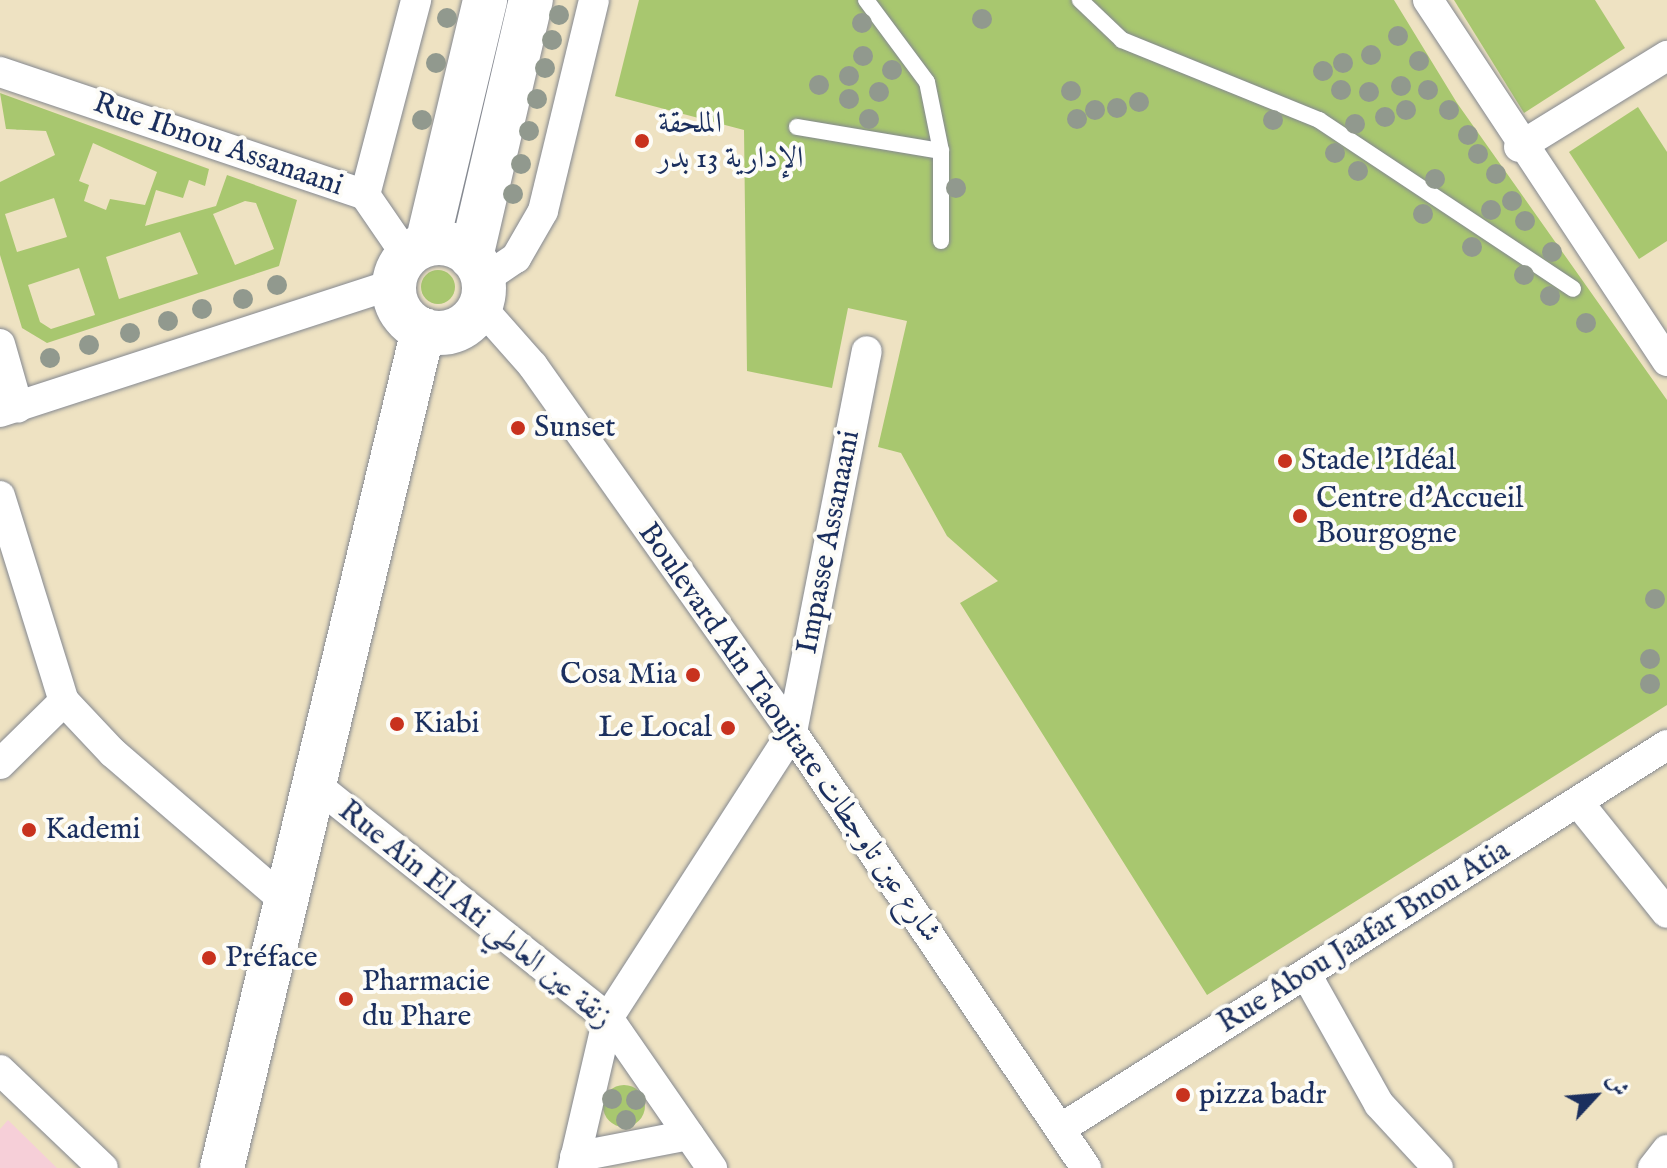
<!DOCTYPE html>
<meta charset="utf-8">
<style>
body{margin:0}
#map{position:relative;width:1667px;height:1168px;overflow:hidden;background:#eee2c2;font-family:"IM FELL English",Amiri,serif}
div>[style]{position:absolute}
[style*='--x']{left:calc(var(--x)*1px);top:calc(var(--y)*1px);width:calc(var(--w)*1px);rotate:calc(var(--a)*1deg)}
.built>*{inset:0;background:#f6cfd8}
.green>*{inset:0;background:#a8c76f}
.round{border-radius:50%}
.roads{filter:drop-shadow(0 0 2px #848890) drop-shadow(0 0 2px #848890)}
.lane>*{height:16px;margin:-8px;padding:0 8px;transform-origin:8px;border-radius:8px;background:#fff}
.street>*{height:30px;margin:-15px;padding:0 15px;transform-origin:15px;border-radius:15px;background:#fff}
.secondary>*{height:44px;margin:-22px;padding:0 22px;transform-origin:22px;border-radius:22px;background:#fff}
.secondary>.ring{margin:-22px;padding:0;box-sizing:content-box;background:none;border:44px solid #fff;border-radius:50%}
.trees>*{width:20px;height:20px;margin:-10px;border-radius:50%;background:#91998e}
.dots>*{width:22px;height:22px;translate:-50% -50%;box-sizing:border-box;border:4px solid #fdfcf7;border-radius:50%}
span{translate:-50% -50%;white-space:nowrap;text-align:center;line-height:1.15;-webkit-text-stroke:8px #fdfcf7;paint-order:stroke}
.poi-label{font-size:30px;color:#1b2f5e}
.left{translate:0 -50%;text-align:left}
.right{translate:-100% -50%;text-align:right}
.street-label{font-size:30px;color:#1b2f5e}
.north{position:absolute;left:1555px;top:1056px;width:80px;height:80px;-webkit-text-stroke:6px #fdfcf7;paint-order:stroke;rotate:64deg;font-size:22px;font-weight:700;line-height:32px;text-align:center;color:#1b2f5e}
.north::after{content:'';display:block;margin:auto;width:28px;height:36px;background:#1b2f5e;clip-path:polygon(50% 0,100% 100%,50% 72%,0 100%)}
</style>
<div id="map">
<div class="built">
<div style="clip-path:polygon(8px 1120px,57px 1168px,0 1168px,0 1129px)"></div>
</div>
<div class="green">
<div style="clip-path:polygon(639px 0,1394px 0,1457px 103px,1667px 400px,1667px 705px,1207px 995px,960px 603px,998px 581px,947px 536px,901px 453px,878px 447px,907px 321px,848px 308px,832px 388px,747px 371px,744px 130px,615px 96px)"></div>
<div style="clip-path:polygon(1454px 0,1595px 0,1625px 48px,1524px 113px)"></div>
<div style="clip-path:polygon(evenodd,0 93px,209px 169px,205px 186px,189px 180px,183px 198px,156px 190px,145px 226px,216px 206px,227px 175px,297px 200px,279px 266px,47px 343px,22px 328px,0 255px,0 182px,55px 155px,46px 131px,6px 129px,0 93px,93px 143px,157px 172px,145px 205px,110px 199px,106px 210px,84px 201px,89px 185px,79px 181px,93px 143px,0 93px,54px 198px,67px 237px,17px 252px,5px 214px,54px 198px,0 93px,245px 201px,256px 203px,274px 249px,235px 265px,213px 214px,245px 201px,0 93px,180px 232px,198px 274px,119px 299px,106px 257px,180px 232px,0 93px,79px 268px,95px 315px,51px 329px,40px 322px,28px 285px,79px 268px)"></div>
<div style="clip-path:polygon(1638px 107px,1667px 152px,1667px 241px,1639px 259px,1569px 152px)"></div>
<div class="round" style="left:421px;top:270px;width:34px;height:34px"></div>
<div class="round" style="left:603px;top:1085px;width:42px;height:42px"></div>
</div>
<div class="roads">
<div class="lane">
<div style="--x:866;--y:0;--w:102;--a:53.4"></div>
<div style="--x:927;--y:82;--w:70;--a:78.5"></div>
<div style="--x:941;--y:151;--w:90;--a:90"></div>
<div style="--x:1080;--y:0;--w:58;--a:43.6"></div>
<div style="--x:1122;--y:40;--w:213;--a:22.1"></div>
<div style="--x:1319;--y:120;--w:305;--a:33.6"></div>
<div style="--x:797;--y:127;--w:146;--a:9.5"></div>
</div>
<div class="street">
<div style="--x:1428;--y:0;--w:433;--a:56.5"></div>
<div style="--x:0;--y:72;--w:385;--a:18.6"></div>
<div style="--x:365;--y:195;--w:74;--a:55.5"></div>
<div style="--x:1519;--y:147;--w:174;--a:-31.6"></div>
<div style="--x:365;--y:195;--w:202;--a:-75.3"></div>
<div style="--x:483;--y:280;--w:40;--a:-34"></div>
<div style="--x:516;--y:258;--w:54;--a:-60.1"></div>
<div style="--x:543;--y:211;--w:217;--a:-76.4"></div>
<div style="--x:480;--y:306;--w:80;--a:48.5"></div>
<div style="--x:533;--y:366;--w:448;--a:54.7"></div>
<div style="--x:792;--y:732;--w:526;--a:56.01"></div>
<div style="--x:0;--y:344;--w:66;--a:74.1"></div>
<div style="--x:0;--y:412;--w:415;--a:-18"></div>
<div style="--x:0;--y:496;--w:215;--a:72.7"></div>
<div style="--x:64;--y:701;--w:71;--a:46.7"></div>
<div style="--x:113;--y:753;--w:227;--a:40.7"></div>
<div style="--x:0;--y:764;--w:90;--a:-44.5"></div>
<div style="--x:316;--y:785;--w:374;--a:38.6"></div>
<div style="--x:608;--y:1018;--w:183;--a:55.3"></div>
<div style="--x:1578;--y:802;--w:142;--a:51.3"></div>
<div style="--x:1306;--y:974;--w:149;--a:60.7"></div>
<div style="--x:1379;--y:1104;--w:87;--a:47.3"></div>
<div style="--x:0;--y:1070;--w:142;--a:43.6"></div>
<div style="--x:1060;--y:1129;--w:718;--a:-32.32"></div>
<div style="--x:575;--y:1157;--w:116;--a:-10.9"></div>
<div style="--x:573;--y:1168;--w:154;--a:-76.9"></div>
<div style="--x:608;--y:1018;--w:340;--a:-57.2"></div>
<div style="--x:792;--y:732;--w:388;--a:-78.9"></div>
<div style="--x:1653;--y:1168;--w:23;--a:-52"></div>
</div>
<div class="secondary">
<div class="ring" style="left:394px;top:243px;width:46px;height:46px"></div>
<div style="--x:427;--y:244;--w:251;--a:-76.6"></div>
<div style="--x:471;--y:257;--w:264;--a:-76.9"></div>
<div style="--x:222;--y:1168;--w:862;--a:-76.51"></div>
</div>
</div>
<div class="trees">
<div style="left:559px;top:15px"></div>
<div style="left:447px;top:18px"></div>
<div style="left:982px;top:19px"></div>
<div style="left:862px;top:23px"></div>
<div style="left:1398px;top:36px"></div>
<div style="left:552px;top:40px"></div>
<div style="left:1371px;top:55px"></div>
<div style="left:863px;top:56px"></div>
<div style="left:1419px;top:61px"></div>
<div style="left:436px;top:63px"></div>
<div style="left:1343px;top:63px"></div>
<div style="left:545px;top:68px"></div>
<div style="left:892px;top:70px"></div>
<div style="left:1323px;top:71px"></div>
<div style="left:849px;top:76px"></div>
<div style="left:819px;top:85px"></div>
<div style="left:1401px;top:86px"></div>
<div style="left:1341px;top:90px"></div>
<div style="left:1428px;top:90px"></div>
<div style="left:1071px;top:91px"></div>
<div style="left:879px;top:92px"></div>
<div style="left:1369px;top:92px"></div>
<div style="left:537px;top:99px"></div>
<div style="left:849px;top:99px"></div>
<div style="left:1139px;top:102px"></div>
<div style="left:1117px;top:108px"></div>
<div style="left:1095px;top:110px"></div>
<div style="left:1406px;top:110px"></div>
<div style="left:1449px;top:110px"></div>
<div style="left:1385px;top:117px"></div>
<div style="left:869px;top:119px"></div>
<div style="left:1077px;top:119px"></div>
<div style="left:422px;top:120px"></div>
<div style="left:1273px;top:120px"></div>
<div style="left:1355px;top:124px"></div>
<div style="left:529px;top:131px"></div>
<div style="left:1468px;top:135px"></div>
<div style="left:1335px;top:153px"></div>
<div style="left:1478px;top:154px"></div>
<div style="left:521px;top:164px"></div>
<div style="left:1358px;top:171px"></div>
<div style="left:1496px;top:174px"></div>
<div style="left:1435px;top:179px"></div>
<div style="left:956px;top:188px"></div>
<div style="left:513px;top:194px"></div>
<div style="left:1512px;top:201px"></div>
<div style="left:1491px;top:210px"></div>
<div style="left:1423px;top:214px"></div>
<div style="left:1525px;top:221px"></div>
<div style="left:1472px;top:247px"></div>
<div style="left:1552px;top:252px"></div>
<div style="left:1524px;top:275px"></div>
<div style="left:277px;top:285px"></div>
<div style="left:1550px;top:296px"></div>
<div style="left:243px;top:299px"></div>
<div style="left:202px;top:309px"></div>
<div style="left:168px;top:321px"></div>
<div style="left:1586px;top:323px"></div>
<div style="left:130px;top:333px"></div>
<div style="left:89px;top:345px"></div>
<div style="left:50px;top:358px"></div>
<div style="left:1655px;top:599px"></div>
<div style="left:1650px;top:659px"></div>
<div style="left:1650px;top:684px"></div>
<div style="left:612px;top:1099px"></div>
<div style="left:636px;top:1100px"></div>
<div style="left:626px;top:1120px"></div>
</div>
<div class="dots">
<div style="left:642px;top:141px;background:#c8321e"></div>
<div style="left:518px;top:428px;background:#c8321e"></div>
<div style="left:1285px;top:461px;background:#c8321e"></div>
<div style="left:1300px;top:516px;background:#c8321e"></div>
<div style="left:693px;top:675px;background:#c8321e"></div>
<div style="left:397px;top:724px;background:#c8321e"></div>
<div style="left:728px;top:728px;background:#c8321e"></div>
<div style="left:29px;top:830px;background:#c8321e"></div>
<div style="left:209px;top:958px;background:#c8321e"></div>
<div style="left:346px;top:999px;background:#c8321e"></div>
<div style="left:1183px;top:1095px;background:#c8321e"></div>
</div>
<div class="poi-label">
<span class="left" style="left:658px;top:141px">الملحقة<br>الإدارية 13 بدر</span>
<span class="left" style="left:534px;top:428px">Sunset</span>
<span class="left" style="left:1301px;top:461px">Stade l'Idéal</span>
<span class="left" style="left:1316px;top:516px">Centre d'Accueil<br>Bourgogne</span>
<span class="right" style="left:677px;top:675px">Cosa Mia</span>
<span class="left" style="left:413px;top:724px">Kiabi</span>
<span class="right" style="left:712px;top:728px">Le Local</span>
<span class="left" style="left:45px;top:830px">Kademi</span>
<span class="left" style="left:225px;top:958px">Préface</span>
<span class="left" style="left:362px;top:999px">Pharmacie<br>du Phare</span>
<span class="left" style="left:1199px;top:1095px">pizza badr</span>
</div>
<div class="street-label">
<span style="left:218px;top:145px;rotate:19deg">Rue Ibnou Assanaani</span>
<span style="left:829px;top:542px;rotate:-79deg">Impasse Assanaani</span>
<span style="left:789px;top:733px;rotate:55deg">Boulevard Ain Taoujtate شارع عين تاوجطات</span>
<span style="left:475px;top:915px;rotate:39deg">Rue Ain El Ati زنقة عين العاطي</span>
<span style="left:1364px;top:937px;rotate:-32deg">Rue Abou Jaafar Bnou Atia</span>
</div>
<div class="north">ش</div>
</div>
